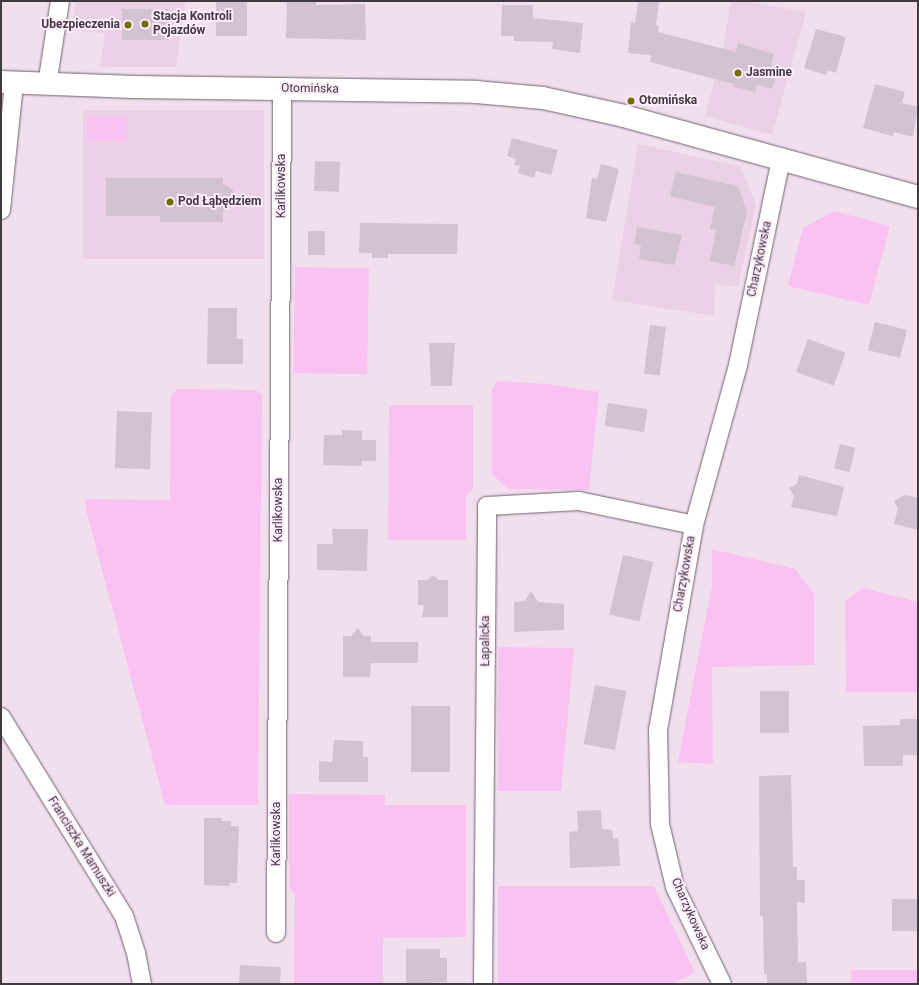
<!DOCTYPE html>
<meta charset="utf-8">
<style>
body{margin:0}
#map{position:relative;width:919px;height:985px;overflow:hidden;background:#f1dfee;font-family:Roboto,sans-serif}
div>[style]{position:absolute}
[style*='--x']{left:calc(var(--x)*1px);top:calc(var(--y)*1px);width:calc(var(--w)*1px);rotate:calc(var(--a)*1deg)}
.built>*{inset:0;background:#ead1e6;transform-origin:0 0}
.green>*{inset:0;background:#fac2f3;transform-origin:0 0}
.building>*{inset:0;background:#d3c2d1;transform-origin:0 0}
.roads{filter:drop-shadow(0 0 1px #71616f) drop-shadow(0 0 1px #71616f)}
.street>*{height:18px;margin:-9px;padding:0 9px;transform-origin:9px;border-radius:9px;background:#fff}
.secondary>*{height:22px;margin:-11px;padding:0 11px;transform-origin:11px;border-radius:11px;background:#fff}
.dots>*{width:11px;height:11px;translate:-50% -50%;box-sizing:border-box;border:2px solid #feecfc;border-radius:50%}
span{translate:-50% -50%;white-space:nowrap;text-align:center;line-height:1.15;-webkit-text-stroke:4px #feecfc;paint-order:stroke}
.poi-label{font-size:12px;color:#413a40;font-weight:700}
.left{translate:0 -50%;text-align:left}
.right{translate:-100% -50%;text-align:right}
.street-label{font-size:12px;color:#413a40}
.frame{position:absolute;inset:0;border:2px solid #413a40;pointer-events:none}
</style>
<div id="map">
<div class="built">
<div style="clip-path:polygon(76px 1px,186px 1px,176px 67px,100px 67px,105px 34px,71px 29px)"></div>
<div style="clip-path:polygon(731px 1px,747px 1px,806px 12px,772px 135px,705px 116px,723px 48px)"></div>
<div style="left:83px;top:110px;width:181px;height:149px"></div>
<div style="clip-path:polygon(638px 144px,740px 166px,756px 204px,738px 287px,715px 284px,714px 316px,612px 300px)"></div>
</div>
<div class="green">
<div style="left:127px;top:116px;width:25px;height:40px;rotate:90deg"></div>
<div style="clip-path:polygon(834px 211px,890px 226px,869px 305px,788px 286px,803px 228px)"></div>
<div style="left:295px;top:267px;width:74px;height:106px;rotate:1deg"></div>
<div style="clip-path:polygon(497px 381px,547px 384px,599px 392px,589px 490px,508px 489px,492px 474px,492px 389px)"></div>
<div style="clip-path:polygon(177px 389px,256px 390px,262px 395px,258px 805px,165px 805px,86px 510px,86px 499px,170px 500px,171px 395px)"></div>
<div style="clip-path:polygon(389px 405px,473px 405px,473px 489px,466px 496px,466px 540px,388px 540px)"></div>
<div style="clip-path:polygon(712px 549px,795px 569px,814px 594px,814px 665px,712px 667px,713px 764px,678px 762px,712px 585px)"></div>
<div style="clip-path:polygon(863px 588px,918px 602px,918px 692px,846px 692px,845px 601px)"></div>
<div style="clip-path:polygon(498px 647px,574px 648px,561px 791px,498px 791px)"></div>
<div style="clip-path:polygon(289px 794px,385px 795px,385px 805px,466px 805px,466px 937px,383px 938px,383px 984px,294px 984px,295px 895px,289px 887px)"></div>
<div style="clip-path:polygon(498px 886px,654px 886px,695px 973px,671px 984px,498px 984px)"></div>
<div style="left:851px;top:970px;width:67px;height:14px"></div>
</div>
<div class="building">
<div style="left:216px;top:1px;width:31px;height:35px"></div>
<div style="clip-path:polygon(287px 1px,316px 1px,316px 5px,365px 4px,366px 40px,286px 38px)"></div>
<div style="clip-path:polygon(638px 1px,659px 1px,656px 25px,659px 26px,658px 32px,736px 52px,738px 43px,774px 54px,771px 66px,778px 68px,772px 89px,757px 85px,755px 92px,734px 87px,734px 84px,650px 62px,651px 55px,628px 53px,631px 22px,635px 23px)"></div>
<div style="clip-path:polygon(502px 5px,533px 5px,533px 18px,583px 23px,580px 53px,552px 49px,553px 42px,514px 41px,514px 36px,501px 36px)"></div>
<div style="left:122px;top:9px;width:46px;height:31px"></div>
<div style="clip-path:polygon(816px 29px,846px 37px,836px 73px,828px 70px,826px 75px,804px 68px)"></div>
<div style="clip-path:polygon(875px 84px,905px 92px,902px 103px,918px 107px,913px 137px,894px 132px,893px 136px,863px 128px)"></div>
<div style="clip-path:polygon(512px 138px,558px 150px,551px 175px,536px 171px,534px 178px,518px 173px,520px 166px,514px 165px,516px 159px,507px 156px)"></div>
<div style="left:315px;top:161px;width:25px;height:30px;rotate:2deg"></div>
<div style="clip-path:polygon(601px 164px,619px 169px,606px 222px,586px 218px,592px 178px,597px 179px)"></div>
<div style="clip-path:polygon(676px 172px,738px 186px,747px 212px,734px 266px,710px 261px,716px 230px,710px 229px,715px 207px,670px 196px)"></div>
<div style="clip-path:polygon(106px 178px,223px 178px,223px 184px,232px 189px,236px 198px,232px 206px,223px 211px,223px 222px,160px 222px,160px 216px,106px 216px)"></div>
<div style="clip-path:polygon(360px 223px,458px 224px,457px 254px,388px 254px,388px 258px,372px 258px,372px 253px,359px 253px)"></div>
<div style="clip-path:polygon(637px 227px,682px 235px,674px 265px,639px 259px,641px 245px,634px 244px)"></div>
<div style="left:308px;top:231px;width:17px;height:24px"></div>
<div style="clip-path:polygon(208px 308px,237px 308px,237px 339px,243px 339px,243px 364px,207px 364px)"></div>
<div style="left:875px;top:322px;width:33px;height:29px;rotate:14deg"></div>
<div style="left:650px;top:325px;width:16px;height:49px;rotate:7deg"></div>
<div style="left:808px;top:339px;width:40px;height:35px;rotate:20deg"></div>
<div style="clip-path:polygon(429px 343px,455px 343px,452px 386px,431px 386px)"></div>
<div style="left:608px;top:403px;width:40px;height:23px;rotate:9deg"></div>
<div style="left:117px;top:411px;width:35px;height:57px;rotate:2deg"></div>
<div style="clip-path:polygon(342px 430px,362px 431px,362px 440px,376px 440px,376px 461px,362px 461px,361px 466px,323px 465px,324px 435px,342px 435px)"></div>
<div style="left:840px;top:444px;width:16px;height:25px;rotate:14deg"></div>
<div style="clip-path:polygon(799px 475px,844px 487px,837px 516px,791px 507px,794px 496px,789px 488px,797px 484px)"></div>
<div style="clip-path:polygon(905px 495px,918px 498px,918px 530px,894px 524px,898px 508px,894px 501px)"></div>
<div style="clip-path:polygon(332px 529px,368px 529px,367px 571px,317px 570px,317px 544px,333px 544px)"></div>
<div style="left:623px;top:555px;width:31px;height:61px;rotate:13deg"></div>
<div style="clip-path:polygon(433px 575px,439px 580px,448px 580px,448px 617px,422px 617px,424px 605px,418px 605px,418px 580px,428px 580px)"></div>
<div style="clip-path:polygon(531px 591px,538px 602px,564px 604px,564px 630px,514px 632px,514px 602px,525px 601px)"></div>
<div style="clip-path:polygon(358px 628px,364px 636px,371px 636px,371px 642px,418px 642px,418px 663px,371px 663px,370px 677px,343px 677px,343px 636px,351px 636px)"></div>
<div style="left:595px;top:685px;width:32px;height:60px;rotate:11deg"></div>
<div style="left:760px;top:691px;width:29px;height:42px"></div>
<div style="left:411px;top:706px;width:39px;height:66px"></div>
<div style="clip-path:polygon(900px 719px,918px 719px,918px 755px,903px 755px,903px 766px,864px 766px,863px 726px,900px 725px)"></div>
<div style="clip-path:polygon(334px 740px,363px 741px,363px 757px,368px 757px,368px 782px,319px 782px,319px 761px,332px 762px)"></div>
<div style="clip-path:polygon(791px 775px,793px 867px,797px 867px,797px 880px,805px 880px,805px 903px,797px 902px,798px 962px,806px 962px,807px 984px,767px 984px,767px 974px,764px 974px,763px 916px,760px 916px,759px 776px)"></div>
<div style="clip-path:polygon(601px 810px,602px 829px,612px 830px,613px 839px,618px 838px,620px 866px,570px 868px,569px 832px,578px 831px,577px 811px)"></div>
<div style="clip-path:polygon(204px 818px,222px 818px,221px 821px,231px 821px,231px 826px,239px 826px,237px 883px,229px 883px,230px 886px,204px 885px)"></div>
<div style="left:892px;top:899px;width:26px;height:32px"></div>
<div style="clip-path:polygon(406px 949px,440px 949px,440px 958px,447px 958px,447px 982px,406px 984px)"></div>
<div style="left:240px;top:965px;width:41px;height:19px;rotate:3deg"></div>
</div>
<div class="roads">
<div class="street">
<div style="--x:47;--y:85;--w:85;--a:-81.2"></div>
<div style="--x:1;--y:210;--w:127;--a:-84.1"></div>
<div style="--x:1;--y:717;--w:234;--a:58.3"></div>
<div style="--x:124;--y:916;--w:39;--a:72"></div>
<div style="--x:136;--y:953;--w:32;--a:79"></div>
<div style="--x:276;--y:933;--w:845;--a:-89.59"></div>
<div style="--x:483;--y:984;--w:478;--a:-89.5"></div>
<div style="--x:487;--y:506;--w:92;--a:-3.1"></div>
<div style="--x:579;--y:501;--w:117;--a:11.8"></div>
<div style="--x:722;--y:984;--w:108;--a:-115.9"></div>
<div style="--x:675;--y:887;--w:65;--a:-103.4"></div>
<div style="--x:660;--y:824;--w:94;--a:-91.2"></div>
<div style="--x:658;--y:730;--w:208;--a:-80"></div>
<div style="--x:694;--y:525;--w:166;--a:-74.6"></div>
<div style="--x:738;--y:365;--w:209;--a:-78.2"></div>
</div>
<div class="secondary">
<div style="--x:1;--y:82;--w:133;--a:2.2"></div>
<div style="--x:134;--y:87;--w:342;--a:0.8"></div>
<div style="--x:476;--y:92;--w:67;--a:5.1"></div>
<div style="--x:543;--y:98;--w:83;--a:12.5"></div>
<div style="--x:624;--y:116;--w:305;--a:15.4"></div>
</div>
</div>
<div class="dots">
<div style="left:145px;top:24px;background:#736c07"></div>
<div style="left:128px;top:25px;background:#736c07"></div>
<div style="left:738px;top:73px;background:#736c07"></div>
<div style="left:631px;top:101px;background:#736c07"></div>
<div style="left:170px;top:202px;background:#736c07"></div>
</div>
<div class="poi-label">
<span class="left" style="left:153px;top:24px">Stacja Kontroli<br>Pojazdów</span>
<span class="right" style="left:120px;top:25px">Ubezpieczenia</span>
<span class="left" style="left:746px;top:73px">Jasmine</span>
<span class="left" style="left:639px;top:101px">Otomińska</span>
<span class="left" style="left:178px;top:202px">Pod Łąbędziem</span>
</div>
<div class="street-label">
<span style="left:310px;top:89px;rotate:1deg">Otomińska</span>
<span style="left:282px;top:186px;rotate:-90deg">Karlikowska</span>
<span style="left:760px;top:259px;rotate:-78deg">Charzykowska</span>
<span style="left:279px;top:510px;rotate:-90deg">Karlikowska</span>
<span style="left:685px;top:574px;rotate:-80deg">Charzykowska</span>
<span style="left:486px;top:641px;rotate:-90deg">Łapalicka</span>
<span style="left:277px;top:834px;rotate:-90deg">Karlikowska</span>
<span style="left:81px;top:847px;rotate:58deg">Franciszka Mamuszki</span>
<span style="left:690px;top:914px;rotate:66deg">Charzykowska</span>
</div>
<div class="frame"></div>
</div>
